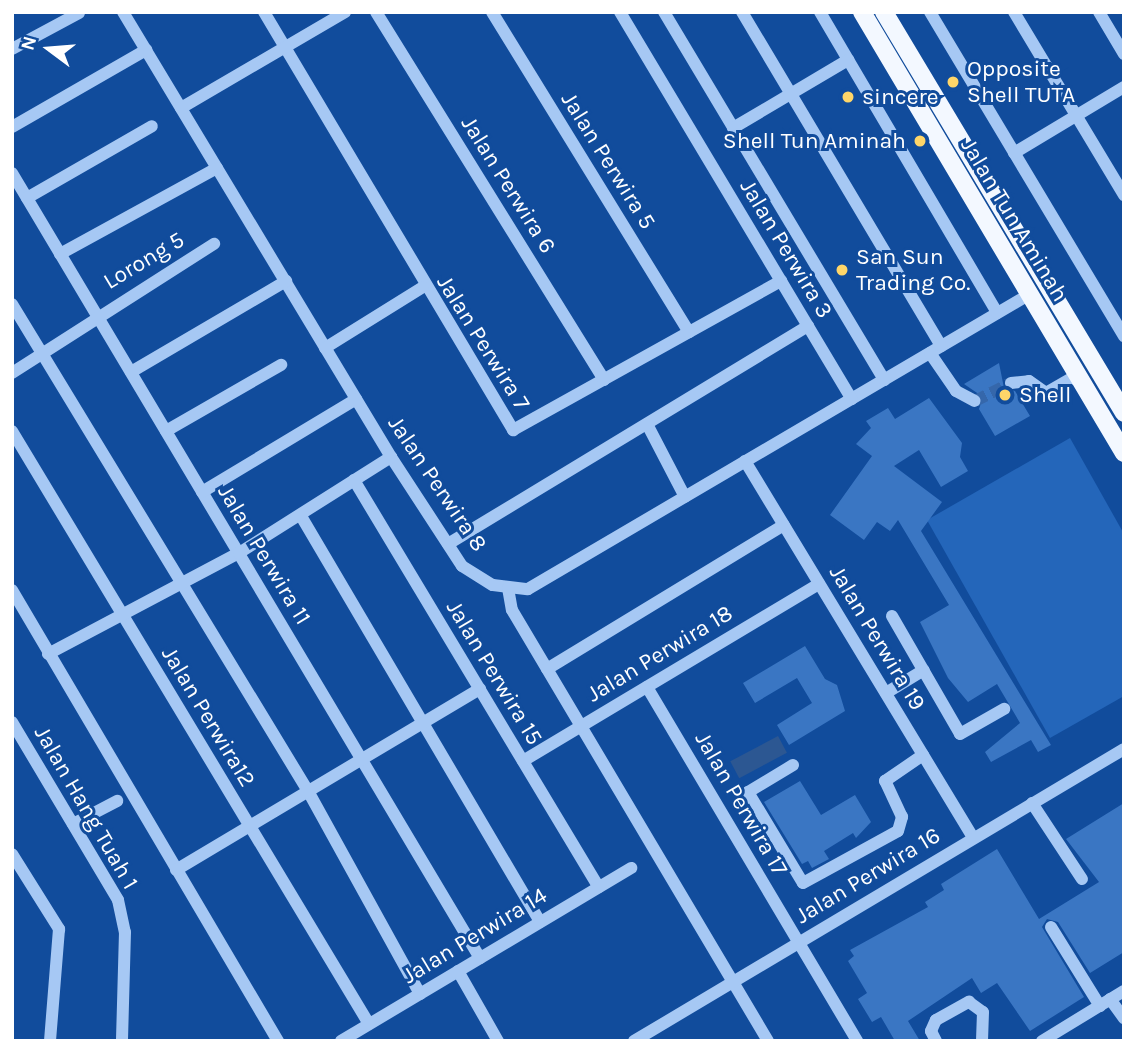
<!DOCTYPE html>
<style>
body{margin:0}
#map{position:relative;width:1136px;height:1053px;overflow:hidden;background:#114c9c;font-family:Karla,sans-serif}
div>[style]{position:absolute}
[style*='--x']{left:calc(var(--x)*1px);top:calc(var(--y)*1px);width:calc(var(--w)*1px);rotate:calc(var(--a)*1deg)}
.green>*{inset:0;background:#2466ba}
.water>*{inset:0;background:#2c5792;transform-origin:0 0}
.building>*{inset:0;background:#3a76c3}
.minor-tunnel>*{height:12px;margin-top:-6px;transform-origin:0;background:repeating-linear-gradient(90deg,#3567ab 0 12px,transparent 0 18px)}
.minor>*{height:12px;margin:-6px;padding:0 6px;transform-origin:6px;border-radius:6px;background:#a6c8f4}
.major>*{height:18px;margin:-9px;padding:0 9px;transform-origin:9px;border-radius:9px;background:#f3f8ff}
.dots>*{width:19px;height:19px;translate:-50% -50%;box-sizing:border-box;border:4px solid #114c9c;border-radius:50%}
span{translate:-50% -50%;white-space:nowrap;text-align:center;line-height:1.15;-webkit-text-stroke:6px #114c9c;paint-order:stroke}
.poi-label{font-size:23px;color:#fff}
.left{translate:0 -50%;text-align:left}
.right{translate:-100% -50%;text-align:right}
.street-label{font-size:23px;color:#fff}
.frame{position:absolute;inset:0;border:14px solid #fff;pointer-events:none}
.north{position:absolute;left:14px;top:14px;width:70px;height:70px;-webkit-text-stroke:5px #114c9c;paint-order:stroke;rotate:286deg;font-size:19px;font-weight:700;line-height:28px;text-align:center;color:#fff}
.north::after{content:'';display:block;margin:auto;width:24px;height:32px;background:#fff;clip-path:polygon(50% 0,100% 100%,50% 72%,0 100%)}
</style>
<div id="map">
<div class="green">
<div style="clip-path:polygon(1070px 438px,1124px 534px,1124px 696px,1050px 738px,927px 520px)"></div>
</div>
<div class="water">
<div style="left:778px;top:736px;width:19px;height:54px;rotate:62deg"></div>
</div>
<div class="building">
<div style="clip-path:polygon(999px 363px,1004px 388px,1015px 391px,1030px 416px,995px 436px,979px 409px,983px 397px,964px 384px)"></div>
<div style="clip-path:polygon(929px 398px,962px 443px,960px 457px,968px 471px,941px 487px,919px 450px,894px 466px,942px 502px,921px 531px,1051px 745px,1038px 752px,1031px 740px,991px 762px,985px 752px,1020px 723px,997px 684px,968px 702px,948px 678px,920px 622px,949px 605px,898px 520px,890px 531px,877px 522px,864px 540px,830px 515px,872px 456px,856px 444px,871px 428px,866px 421px,888px 408px,895px 419px)"></div>
<div style="clip-path:polygon(805px 646px,825px 679px,837px 685px,845px 711px,789px 745px,777px 725px,812px 703px,797px 678px,755px 703px,743px 683px)"></div>
<div style="clip-path:polygon(800px 781px,821px 815px,855px 795px,871px 822px,856px 838px,853px 833px,824px 851px,829px 859px,812px 868px,808px 861px,802px 864px,764px 802px)"></div>
<div style="clip-path:polygon(1124px 803px,1124px 952px,1090px 973px,1058px 922px,1047px 919px,1042px 927px,1084px 997px,1030px 1031px,997px 983px,981px 993px,972px 978px,908px 1021px,920px 1041px,895px 1041px,881px 1017px,872px 1022px,858px 999px,867px 993px,848px 961px,854px 956px,850px 950px,928px 907px,925px 902px,944px 890px,941px 884px,997px 849px,1039px 919px,1099px 882px,1066px 839px)"></div>
</div>
<div class="minor-tunnel">
<div style="--x:975;--y:401;--w:40;--a:-26.6"></div>
</div>
<div class="minor">
<div style="--x:123;--y:12;--w:519;--a:58.94"></div>
<div style="--x:391;--y:457;--w:130;--a:56.9"></div>
<div style="--x:462;--y:566;--w:36;--a:32"></div>
<div style="--x:493;--y:585;--w:35;--a:7"></div>
<div style="--x:528;--y:589;--w:582;--a:-30.44"></div>
<div style="--x:264;--y:12;--w:487;--a:59.2"></div>
<div style="--x:513;--y:430;--w:307;--a:-29.1"></div>
<div style="--x:376;--y:12;--w:433;--a:58.2"></div>
<div style="--x:492;--y:12;--w:376;--a:58.4"></div>
<div style="--x:620;--y:12;--w:451;--a:59.1"></div>
<div style="--x:664;--y:12;--w:429;--a:59.1"></div>
<div style="--x:742;--y:12;--w:389;--a:59.2"></div>
<div style="--x:820;--y:12;--w:349;--a:59.5"></div>
<div style="--x:930;--y:12;--w:378;--a:59.1"></div>
<div style="--x:1014;--y:12;--w:214;--a:59"></div>
<div style="--x:1099;--y:12;--w:49;--a:59.2"></div>
<div style="--x:12;--y:49;--w:76;--a:-28.2"></div>
<div style="--x:181;--y:108;--w:190;--a:-30.3"></div>
<div style="--x:12;--y:127;--w:155;--a:-29.9"></div>
<div style="--x:733;--y:128;--w:134;--a:-30.6"></div>
<div style="--x:1014;--y:153;--w:128;--a:-31"></div>
<div style="--x:12;--y:173;--w:914;--a:59.2"></div>
<div style="--x:27;--y:198;--w:144;--a:-29.9"></div>
<div style="--x:60;--y:254;--w:179;--a:-28.7"></div>
<div style="--x:12;--y:304;--w:570;--a:58.71"></div>
<div style="--x:308;--y:791;--w:232;--a:61.1"></div>
<div style="--x:325;--y:348;--w:115;--a:-31.9"></div>
<div style="--x:930;--y:353;--w:46;--a:55.6"></div>
<div style="--x:956;--y:391;--w:21;--a:28"></div>
<div style="--x:131;--y:372;--w:180;--a:-30.4"></div>
<div style="--x:12;--y:373;--w:240;--a:-32.6"></div>
<div style="--x:1011;--y:383;--w:18;--a:-6"></div>
<div style="--x:1029;--y:381;--w:21;--a:35"></div>
<div style="--x:1046;--y:393;--w:34;--a:-30"></div>
<div style="--x:647;--y:424;--w:82;--a:62.5"></div>
<div style="--x:12;--y:431;--w:692;--a:58.95"></div>
<div style="--x:166;--y:431;--w:133;--a:-29.9"></div>
<div style="--x:745;--y:461;--w:440;--a:58.8"></div>
<div style="--x:354;--y:480;--w:475;--a:59"></div>
<div style="--x:202;--y:492;--w:180;--a:-31.1"></div>
<div style="--x:301;--y:516;--w:471;--a:59.5"></div>
<div style="--x:448;--y:544;--w:421;--a:-31.2"></div>
<div style="--x:508;--y:588;--w:22;--a:80"></div>
<div style="--x:512;--y:610;--w:501;--a:59.29"></div>
<div style="--x:12;--y:590;--w:524;--a:59.47"></div>
<div style="--x:892;--y:616;--w:136;--a:60"></div>
<div style="--x:960;--y:734;--w:51;--a:-29.6"></div>
<div style="--x:48;--y:654;--w:216;--a:-27.9"></div>
<div style="--x:239;--y:553;--w:180;--a:-32.3"></div>
<div style="--x:547;--y:669;--w:277;--a:-31.3"></div>
<div style="--x:647;--y:687;--w:412;--a:59.3"></div>
<div style="--x:886;--y:693;--w:44;--a:-31.2"></div>
<div style="--x:12;--y:722;--w:207;--a:59.2"></div>
<div style="--x:118;--y:900;--w:33;--a:78"></div>
<div style="--x:125;--y:932;--w:109;--a:91.6"></div>
<div style="--x:523;--y:761;--w:345;--a:-30.9"></div>
<div style="--x:793;--y:765;--w:52;--a:149"></div>
<div style="--x:748;--y:792;--w:106;--a:58.9"></div>
<div style="--x:803;--y:883;--w:108;--a:-28.7"></div>
<div style="--x:898;--y:831;--w:15;--a:-74"></div>
<div style="--x:902;--y:817;--w:40;--a:-115"></div>
<div style="--x:885;--y:781;--w:46;--a:-34.4"></div>
<div style="--x:1032;--y:803;--w:91;--a:56.7"></div>
<div style="--x:73;--y:824;--w:50;--a:-27.6"></div>
<div style="--x:12;--y:854;--w:89;--a:57.9"></div>
<div style="--x:59;--y:929;--w:112;--a:94.6"></div>
<div style="--x:176;--y:870;--w:354;--a:-30.8"></div>
<div style="--x:1051;--y:927;--w:93;--a:58.2"></div>
<div style="--x:458;--y:971;--w:81;--a:60.3"></div>
<div style="--x:1110;--y:999;--w:24;--a:54"></div>
<div style="--x:341;--y:1041;--w:338;--a:-30.8"></div>
<div style="--x:634;--y:1041;--w:570;--a:-30.79"></div>
<div style="--x:936;--y:1041;--w:11;--a:-117"></div>
<div style="--x:931;--y:1031;--w:12;--a:-66"></div>
<div style="--x:936;--y:1020;--w:38;--a:-29"></div>
<div style="--x:969;--y:1002;--w:17;--a:36"></div>
<div style="--x:983;--y:1012;--w:29;--a:92"></div>
<div style="--x:1042;--y:1041;--w:96;--a:-31.4"></div>
</div>
<div class="major">
<div style="--x:862;--y:12;--w:513;--a:59.29"></div>
<div style="--x:884;--y:12;--w:467;--a:59.1"></div>
</div>
<div class="dots">
<div style="left:953px;top:82px;background:#ffd669"></div>
<div style="left:848px;top:97px;background:#ffd669"></div>
<div style="left:920px;top:141px;background:#ffd669"></div>
<div style="left:842px;top:270px;background:#ffd669"></div>
<div style="left:1005px;top:395px;background:#ffd669"></div>
</div>
<div class="poi-label">
<span class="left" style="left:967px;top:82px">Opposite<br>Shell TUTA</span>
<span class="left" style="left:862px;top:97px">sincere</span>
<span class="right" style="left:906px;top:141px">Shell Tun Aminah</span>
<span class="left" style="left:856px;top:270px">San Sun<br>Trading Co.</span>
<span class="left" style="left:1019px;top:395px">Shell</span>
</div>
<div class="street-label">
<span style="left:608px;top:161px;rotate:58deg">Jalan Perwira 5</span>
<span style="left:508px;top:185px;rotate:58deg">Jalan Perwira 6</span>
<span style="left:1014px;top:220px;rotate:59deg">Jalan Tun Aminah</span>
<span style="left:786px;top:249px;rotate:59deg">Jalan Perwira 3</span>
<span style="left:144px;top:261px;rotate:-31deg">Lorong 5</span>
<span style="left:483px;top:343px;rotate:58deg">Jalan Perwira 7</span>
<span style="left:437px;top:484px;rotate:56deg">Jalan Perwira 8</span>
<span style="left:264px;top:555px;rotate:59deg">Jalan Perwira 11</span>
<span style="left:877px;top:638px;rotate:59deg">Jalan Perwira 19</span>
<span style="left:660px;top:654px;rotate:-31deg">Jalan Perwira 18</span>
<span style="left:494px;top:673px;rotate:59deg">Jalan Perwira 15</span>
<span style="left:208px;top:717px;rotate:59deg">Jalan Perwira12</span>
<span style="left:741px;top:804px;rotate:60deg">Jalan Perwira 17</span>
<span style="left:86px;top:808px;rotate:60deg">Jalan Hang Tuah 1</span>
<span style="left:868px;top:876px;rotate:-31deg">Jalan Perwira 16</span>
<span style="left:475px;top:936px;rotate:-31deg">Jalan Perwira 14</span>
</div>
<div class="frame"></div>
<div class="north">N</div>
</div>
